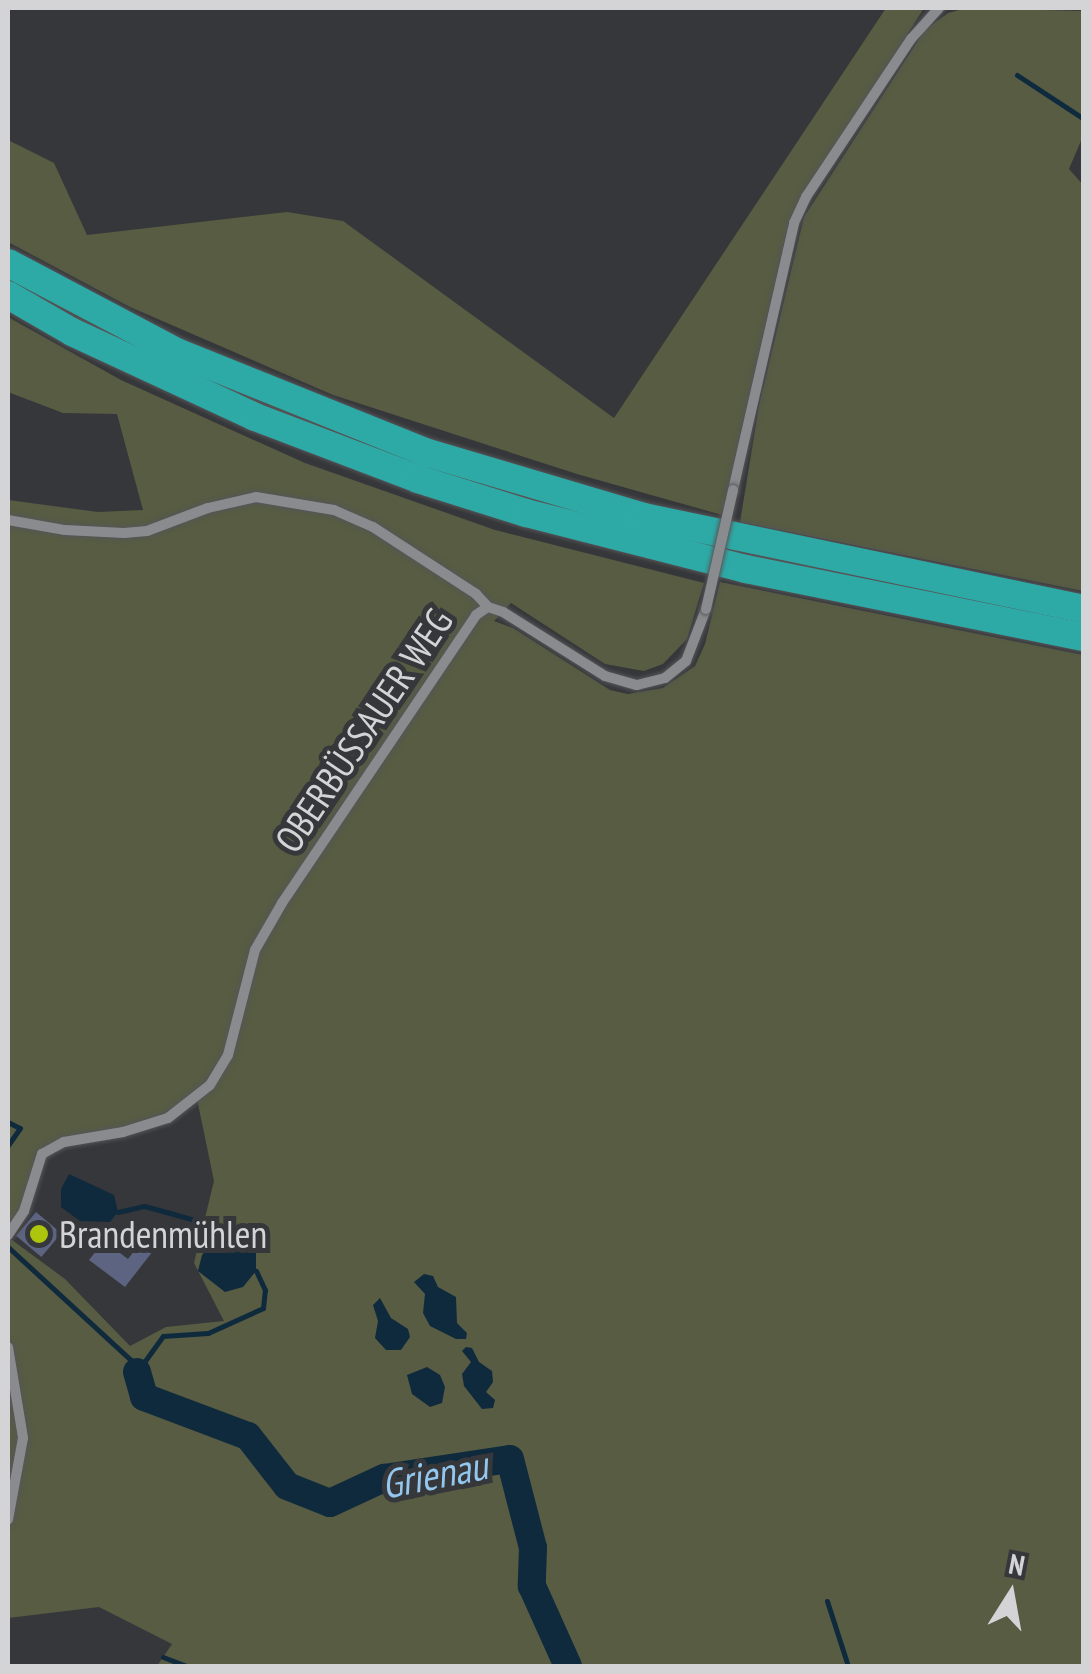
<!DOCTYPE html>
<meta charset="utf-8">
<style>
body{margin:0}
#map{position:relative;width:1091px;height:1674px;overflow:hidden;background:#36373a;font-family:"PT Sans Narrow",sans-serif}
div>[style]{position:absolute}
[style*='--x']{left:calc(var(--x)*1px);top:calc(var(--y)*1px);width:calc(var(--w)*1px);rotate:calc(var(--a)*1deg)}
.green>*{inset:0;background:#575c43}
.water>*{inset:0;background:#0f2a3d}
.stream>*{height:5px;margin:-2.5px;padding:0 2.5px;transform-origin:2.5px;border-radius:2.5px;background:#0f2a3d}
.river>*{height:28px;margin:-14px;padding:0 14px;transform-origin:14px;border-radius:14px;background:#0f2a3d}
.building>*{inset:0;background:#5d6481;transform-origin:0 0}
.roads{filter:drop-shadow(0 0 2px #555558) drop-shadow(0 0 2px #555558)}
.minor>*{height:10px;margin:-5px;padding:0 5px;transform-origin:5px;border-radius:5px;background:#8a8b8f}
.motorway>*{height:28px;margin:-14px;padding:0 14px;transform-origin:14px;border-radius:14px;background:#2eaaa6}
.bridges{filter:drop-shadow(0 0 2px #555558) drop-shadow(0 0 2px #555558)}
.minor-bridge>*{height:10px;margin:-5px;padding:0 5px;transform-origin:5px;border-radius:5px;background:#8a8b8f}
.dots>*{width:28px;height:28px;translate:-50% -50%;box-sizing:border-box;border:5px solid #36373a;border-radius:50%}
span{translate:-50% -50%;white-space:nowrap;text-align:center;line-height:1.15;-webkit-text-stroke:10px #36373a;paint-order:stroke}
.street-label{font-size:38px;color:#d4d4d6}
.poi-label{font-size:38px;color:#d4d4d6}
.left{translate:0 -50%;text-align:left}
.water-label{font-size:40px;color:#93c7ee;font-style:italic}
.frame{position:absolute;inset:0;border:10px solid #d4d4d6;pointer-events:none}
.north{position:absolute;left:961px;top:1544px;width:100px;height:100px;-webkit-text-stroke:8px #36373a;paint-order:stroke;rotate:11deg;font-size:28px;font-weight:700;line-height:40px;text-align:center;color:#d4d4d6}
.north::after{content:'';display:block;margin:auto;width:35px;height:45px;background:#d4d4d6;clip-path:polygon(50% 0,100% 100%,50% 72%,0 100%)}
</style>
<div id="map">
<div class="green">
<div style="clip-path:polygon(886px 8px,924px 8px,789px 221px,722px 515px,577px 474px,333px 395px,130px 307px,8px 242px,8px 140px,54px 163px,87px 235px,287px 212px,343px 221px,614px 418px)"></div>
<div style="clip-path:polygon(967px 8px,1083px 11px,1083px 136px,1069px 169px,1084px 186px,1083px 591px,740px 522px,759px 406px,804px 217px,925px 30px,948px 13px)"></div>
<div style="clip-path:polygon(8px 317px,121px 380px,305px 463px,495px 530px,704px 583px,687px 639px,663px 664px,644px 671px,605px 664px,511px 603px,494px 621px,513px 628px,610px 690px,628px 694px,663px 688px,695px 666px,705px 644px,720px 582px,1083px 655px,1083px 1666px,157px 1666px,172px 1644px,99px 1607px,8px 1618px,8px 1237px,65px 1279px,130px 1346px,166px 1327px,224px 1321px,194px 1263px,214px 1181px,197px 1099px,168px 1118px,49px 1149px,8px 1235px,8px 500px,98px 512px,143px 510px,117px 414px,63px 413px,8px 392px)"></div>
</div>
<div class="water">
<div style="clip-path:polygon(69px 1174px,114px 1195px,118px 1212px,110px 1222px,80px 1221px,61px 1207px,61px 1189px)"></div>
<div style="clip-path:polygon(235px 1238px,256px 1245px,256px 1271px,243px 1287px,225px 1292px,198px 1271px,202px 1255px,214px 1241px)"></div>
<div style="clip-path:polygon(424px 1274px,433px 1276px,438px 1287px,456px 1297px,457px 1323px,467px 1333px,466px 1339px,456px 1339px,430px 1326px,423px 1313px,425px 1294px,414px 1282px)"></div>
<div style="clip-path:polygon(380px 1298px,391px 1318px,408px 1329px,410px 1337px,401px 1350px,386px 1350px,375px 1338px,378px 1321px,373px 1305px)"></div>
<div style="clip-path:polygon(466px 1347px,472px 1348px,479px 1362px,492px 1371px,493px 1382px,486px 1392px,495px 1400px,493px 1408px,482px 1409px,464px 1386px,462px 1374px,471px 1362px,462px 1351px)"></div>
<div style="clip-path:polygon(427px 1367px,440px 1375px,445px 1387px,442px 1403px,430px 1407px,412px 1394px,407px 1375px)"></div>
</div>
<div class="stream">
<div style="--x:1017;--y:75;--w:80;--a:33.3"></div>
<div style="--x:8;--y:1122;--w:13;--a:27"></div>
<div style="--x:20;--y:1128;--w:21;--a:125"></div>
<div style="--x:118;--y:1212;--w:27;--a:-13"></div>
<div style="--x:144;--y:1206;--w:27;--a:15"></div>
<div style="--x:170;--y:1213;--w:25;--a:16"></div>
<div style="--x:194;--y:1220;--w:35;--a:35"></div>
<div style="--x:8;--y:1247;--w:167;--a:42.6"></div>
<div style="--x:131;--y:1360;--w:13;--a:63"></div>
<div style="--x:137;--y:1372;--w:44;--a:-54.2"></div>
<div style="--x:163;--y:1336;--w:45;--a:-3.8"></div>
<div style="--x:208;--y:1333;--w:60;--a:-24.4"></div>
<div style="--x:263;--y:1308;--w:18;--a:-84"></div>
<div style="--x:265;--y:1290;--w:21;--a:-115"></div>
<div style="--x:827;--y:1601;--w:68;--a:72.1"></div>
<div style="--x:163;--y:1657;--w:26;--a:21"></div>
</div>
<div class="river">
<div style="--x:137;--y:1372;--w:26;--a:74"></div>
<div style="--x:144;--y:1397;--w:111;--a:20.6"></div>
<div style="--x:248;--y:1436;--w:63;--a:52"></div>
<div style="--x:287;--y:1486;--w:46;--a:21.6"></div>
<div style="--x:330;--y:1503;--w:60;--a:-24.8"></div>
<div style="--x:384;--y:1478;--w:127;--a:-8.6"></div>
<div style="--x:510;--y:1459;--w:92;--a:75.5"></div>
<div style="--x:533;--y:1548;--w:38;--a:92"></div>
<div style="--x:532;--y:1586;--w:88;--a:65.8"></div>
</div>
<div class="building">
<div style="left:36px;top:1212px;width:33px;height:31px;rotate:40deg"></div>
<div style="clip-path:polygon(148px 1233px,160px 1242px,125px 1287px,89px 1260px,104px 1241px,128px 1259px)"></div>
</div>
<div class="roads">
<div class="minor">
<div style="--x:733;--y:490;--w:274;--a:-77.1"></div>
<div style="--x:794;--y:223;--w:29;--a:-65"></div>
<div style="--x:806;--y:197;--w:190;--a:-56.4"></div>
<div style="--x:911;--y:39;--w:42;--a:-47.9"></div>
<div style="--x:8;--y:520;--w:58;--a:10"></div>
<div style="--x:65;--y:530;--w:59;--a:2.9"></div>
<div style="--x:124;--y:533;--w:23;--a:-5"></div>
<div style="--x:147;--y:531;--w:65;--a:-20.7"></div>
<div style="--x:208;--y:508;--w:49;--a:-12.9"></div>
<div style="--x:256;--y:497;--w:79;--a:9.5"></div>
<div style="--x:334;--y:510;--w:43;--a:23.6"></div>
<div style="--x:373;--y:527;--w:123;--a:33"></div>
<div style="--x:476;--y:594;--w:18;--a:47"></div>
<div style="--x:488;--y:607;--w:16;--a:18"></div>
<div style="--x:503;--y:612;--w:120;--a:32.1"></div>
<div style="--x:605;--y:676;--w:33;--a:16"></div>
<div style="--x:637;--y:685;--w:29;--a:-14"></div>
<div style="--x:665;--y:678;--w:27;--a:-39"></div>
<div style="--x:686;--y:661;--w:56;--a:-69"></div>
<div style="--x:8;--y:1235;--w:29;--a:-56"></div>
<div style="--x:24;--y:1211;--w:60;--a:-72.5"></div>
<div style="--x:42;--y:1154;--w:25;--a:-29"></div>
<div style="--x:64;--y:1142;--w:60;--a:-9.6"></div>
<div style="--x:123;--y:1132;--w:47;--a:-17.3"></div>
<div style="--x:168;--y:1118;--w:53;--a:-38.2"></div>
<div style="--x:210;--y:1085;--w:35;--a:-59"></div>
<div style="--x:228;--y:1055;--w:108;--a:-75.6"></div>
<div style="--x:255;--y:950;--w:54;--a:-60.1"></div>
<div style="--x:282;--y:903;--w:347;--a:-56"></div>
<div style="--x:476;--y:615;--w:14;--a:-34"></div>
<div style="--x:8;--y:1347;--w:92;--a:80.6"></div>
<div style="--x:23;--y:1438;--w:83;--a:100.4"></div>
</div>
<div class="motorway">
<div style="--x:8;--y:263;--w:193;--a:27.8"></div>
<div style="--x:179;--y:353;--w:268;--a:21.9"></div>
<div style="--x:428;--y:453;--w:225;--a:16.5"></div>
<div style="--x:644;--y:517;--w:450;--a:11.8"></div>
<div style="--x:8;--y:295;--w:74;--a:30"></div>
<div style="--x:72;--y:332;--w:202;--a:24.9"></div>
<div style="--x:255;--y:417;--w:174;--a:20.8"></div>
<div style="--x:418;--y:479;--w:113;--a:17.5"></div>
<div style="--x:526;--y:513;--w:227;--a:14.3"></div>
<div style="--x:746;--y:569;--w:345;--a:11.4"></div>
</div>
</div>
<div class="bridges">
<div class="minor-bridge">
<div style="--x:706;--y:609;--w:122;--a:-77.2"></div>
</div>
</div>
<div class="dots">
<div style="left:39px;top:1234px;background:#adc60d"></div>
</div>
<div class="street-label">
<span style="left:363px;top:730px;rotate:-56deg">OBERBÜSSAUER WEG</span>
</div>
<div class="poi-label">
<span class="left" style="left:59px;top:1234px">Brandenmühlen</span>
</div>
<div class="water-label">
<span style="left:434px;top:1474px;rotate:-11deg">Grienau</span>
</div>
<div class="frame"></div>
<div class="north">N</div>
</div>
